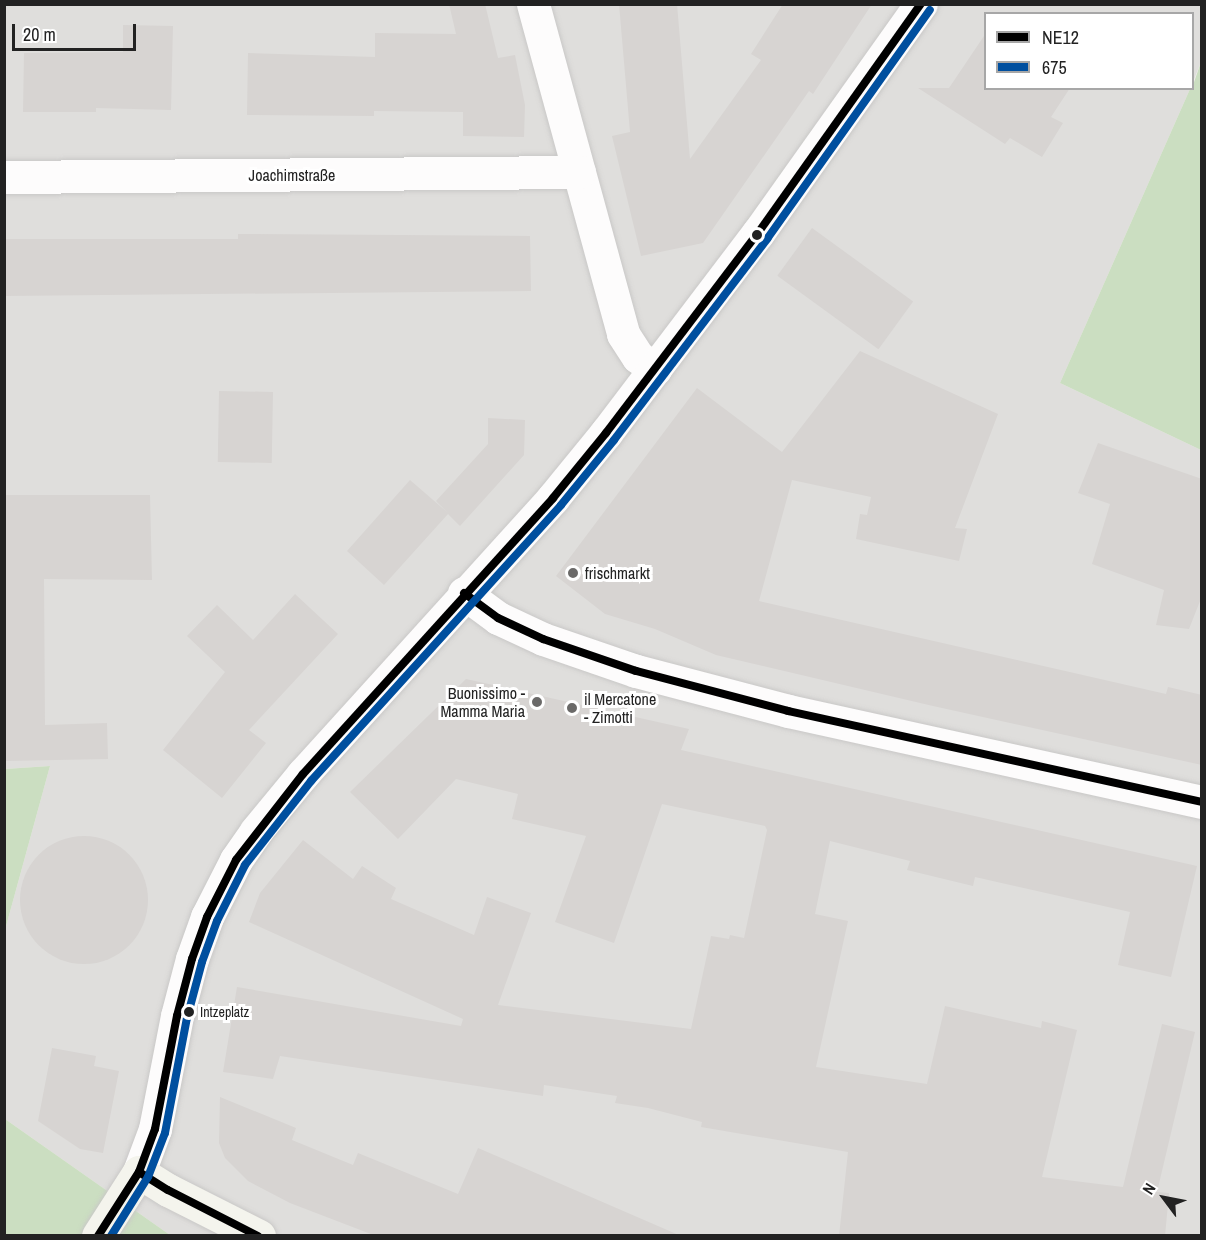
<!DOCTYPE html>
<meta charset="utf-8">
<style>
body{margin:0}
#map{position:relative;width:1206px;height:1240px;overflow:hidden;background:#f0eeeb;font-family:"Archivo Narrow",sans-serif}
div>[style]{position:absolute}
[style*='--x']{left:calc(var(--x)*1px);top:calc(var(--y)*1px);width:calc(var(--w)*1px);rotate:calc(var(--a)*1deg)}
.residential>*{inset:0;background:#dfdedc}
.forest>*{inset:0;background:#cbdec1}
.building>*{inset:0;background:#d7d4d2;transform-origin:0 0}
.round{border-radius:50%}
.roads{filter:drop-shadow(0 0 2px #c9c8c7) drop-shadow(0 0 2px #c9c8c7)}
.street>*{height:33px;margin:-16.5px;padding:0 16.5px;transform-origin:16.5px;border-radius:16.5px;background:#fdfcfc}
.secondary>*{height:33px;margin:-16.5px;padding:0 16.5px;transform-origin:16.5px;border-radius:16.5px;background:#f4f4ed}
.bus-1>*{height:8px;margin:-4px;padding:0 4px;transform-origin:4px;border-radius:4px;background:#000}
.bus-2>*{height:8px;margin:-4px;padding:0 4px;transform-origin:4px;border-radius:4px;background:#004f9f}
.dots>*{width:16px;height:16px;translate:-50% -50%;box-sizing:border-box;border:3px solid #fff;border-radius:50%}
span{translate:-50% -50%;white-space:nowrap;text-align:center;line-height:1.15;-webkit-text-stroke:6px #fff;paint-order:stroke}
.bus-label{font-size:14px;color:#222}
.left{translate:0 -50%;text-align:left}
.street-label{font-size:16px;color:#222}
.poi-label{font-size:16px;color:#222}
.right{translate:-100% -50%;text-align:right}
.frame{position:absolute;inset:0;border:6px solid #222;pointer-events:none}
.legend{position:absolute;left:984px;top:12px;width:210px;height:78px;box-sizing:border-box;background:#fff;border:2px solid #a7a7a7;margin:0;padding:8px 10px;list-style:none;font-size:18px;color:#222}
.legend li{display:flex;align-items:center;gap:12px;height:30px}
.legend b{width:30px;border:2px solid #a7a7a7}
.north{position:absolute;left:1134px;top:1168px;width:60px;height:60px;-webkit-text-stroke:4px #fff;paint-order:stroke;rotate:302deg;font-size:16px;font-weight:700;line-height:24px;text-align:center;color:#222}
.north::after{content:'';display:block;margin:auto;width:21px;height:27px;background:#222;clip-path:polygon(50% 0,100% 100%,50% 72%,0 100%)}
.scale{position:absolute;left:12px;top:24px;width:124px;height:27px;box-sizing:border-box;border:3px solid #222;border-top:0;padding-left:8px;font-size:18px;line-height:21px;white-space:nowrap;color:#222;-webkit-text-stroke:4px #fff;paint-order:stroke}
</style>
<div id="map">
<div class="residential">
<div style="clip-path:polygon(5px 5px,1201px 5px,1201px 62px,1193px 82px,1192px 14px,986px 14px,986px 88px,1190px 89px,1060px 383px,1201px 450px,1201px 1235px,170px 1235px,5px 1119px,5px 930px,50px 766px,5px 769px)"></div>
</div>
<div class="forest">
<div style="clip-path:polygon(1201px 62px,1201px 450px,1060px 383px,1190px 89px,1192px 88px)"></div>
<div style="clip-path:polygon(50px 766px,5px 930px,5px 769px)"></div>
<div style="clip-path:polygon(5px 1119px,170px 1235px,5px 1235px)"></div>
</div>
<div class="building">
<div style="clip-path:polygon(449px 4px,485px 4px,498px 58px,515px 55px,525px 105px,524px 137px,463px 136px,463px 112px,374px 111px,374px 116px,247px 115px,248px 53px,375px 57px,375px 33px,456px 34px)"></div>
<div style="clip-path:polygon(619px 4px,677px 4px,690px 159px,761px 60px,751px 54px,783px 4px,872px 4px,813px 94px,809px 91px,703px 243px,641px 256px,612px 136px,630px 132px)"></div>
<div style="clip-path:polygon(123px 25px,173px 26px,171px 110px,96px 108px,96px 112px,23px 112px,24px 53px,123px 52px)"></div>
<div style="clip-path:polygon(986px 33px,986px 88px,1070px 88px,1051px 117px,1063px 123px,1042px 157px,1010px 138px,1005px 144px,918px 88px,949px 88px)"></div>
<div style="left:812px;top:228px;width:125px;height:59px;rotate:36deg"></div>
<div style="clip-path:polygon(238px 234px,530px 236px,531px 291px,4px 296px,4px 239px,238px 239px)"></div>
<div style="clip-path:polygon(860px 351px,998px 414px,955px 528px,967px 529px,959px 561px,856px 539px,860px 514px,867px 515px,871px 497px,792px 480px,759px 601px,1166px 694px,1168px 687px,1202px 695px,1202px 765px,933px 706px,716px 655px,655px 629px,605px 614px,556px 576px,697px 388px,782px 452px)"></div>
<div style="left:219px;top:391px;width:54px;height:71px;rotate:1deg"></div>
<div style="clip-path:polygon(488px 418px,525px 420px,524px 455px,460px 526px,448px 514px,384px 585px,347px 551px,410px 480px,447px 512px,436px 501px,488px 444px)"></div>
<div style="clip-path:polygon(1098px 443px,1202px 479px,1202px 596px,1189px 629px,1156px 625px,1164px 590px,1092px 564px,1110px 504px,1078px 493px)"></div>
<div style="clip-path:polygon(4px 495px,150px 495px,152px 580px,44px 579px,45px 725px,107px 723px,108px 759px,4px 761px)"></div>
<div style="clip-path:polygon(295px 594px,338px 634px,249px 730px,266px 743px,222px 798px,163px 750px,225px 672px,187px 636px,217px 605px,253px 640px)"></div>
<div style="clip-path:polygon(466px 679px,689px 729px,681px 750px,1197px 866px,1171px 977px,1118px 965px,1130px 912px,975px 877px,973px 886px,907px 870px,910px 861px,830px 841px,815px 914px,848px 921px,816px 1067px,927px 1084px,945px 1006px,1041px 1028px,1042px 1021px,1077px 1030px,1042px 1177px,1123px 1187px,1162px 1024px,1195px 1032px,1157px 1192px,1169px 1193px,1165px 1236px,839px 1236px,848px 1152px,701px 1127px,702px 1122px,648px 1108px,615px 1103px,617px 1096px,544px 1085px,543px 1096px,280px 1056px,273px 1079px,223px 1072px,237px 987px,461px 1026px,463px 1019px,249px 922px,260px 893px,303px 840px,353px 879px,362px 866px,396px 888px,391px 899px,474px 935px,487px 897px,531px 913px,498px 1005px,691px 1029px,711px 936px,729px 939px,730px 935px,744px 938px,767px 830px,765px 826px,662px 804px,614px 943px,555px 922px,586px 836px,512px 819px,518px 794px,456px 779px,398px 839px,350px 792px)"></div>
<div class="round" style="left:20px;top:836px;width:128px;height:128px"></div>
<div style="clip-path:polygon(52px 1048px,96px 1056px,94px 1066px,119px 1071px,103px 1153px,80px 1149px,38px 1121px)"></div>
<div style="clip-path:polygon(220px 1097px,296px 1128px,292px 1140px,353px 1165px,358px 1153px,458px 1194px,478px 1148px,681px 1236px,376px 1236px,290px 1203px,248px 1181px,225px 1158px,219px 1143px)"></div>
</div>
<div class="roads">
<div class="street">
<div style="--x:533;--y:4;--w:342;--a:74.7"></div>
<div style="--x:623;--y:334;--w:27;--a:57"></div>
<div style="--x:638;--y:357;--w:21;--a:35"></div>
<div style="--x:4;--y:177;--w:575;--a:-0.5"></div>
<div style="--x:464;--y:593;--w:42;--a:36.3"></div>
<div style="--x:498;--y:618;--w:50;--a:25"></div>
<div style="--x:543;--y:639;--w:98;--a:19"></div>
<div style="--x:636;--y:671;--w:157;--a:14.7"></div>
<div style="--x:788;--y:711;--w:424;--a:12.4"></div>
<div style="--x:139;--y:1172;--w:46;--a:-69.6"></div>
<div style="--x:155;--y:1129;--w:115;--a:-79"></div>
<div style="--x:177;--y:1016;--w:59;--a:-75.3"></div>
<div style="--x:192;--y:959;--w:45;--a:-70.3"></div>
<div style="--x:207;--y:917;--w:64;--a:-63"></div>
<div style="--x:236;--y:860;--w:35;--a:-55"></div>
<div style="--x:256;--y:831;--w:74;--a:-50.5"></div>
<div style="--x:303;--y:774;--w:372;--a:-47.8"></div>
<div style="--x:553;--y:498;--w:84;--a:-50.8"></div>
<div style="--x:606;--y:433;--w:251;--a:-52.8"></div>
<div style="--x:758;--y:233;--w:281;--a:-54.6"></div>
</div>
<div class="secondary">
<div style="--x:98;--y:1236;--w:76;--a:-57.4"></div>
<div style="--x:139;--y:1172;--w:34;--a:32"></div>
<div style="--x:168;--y:1190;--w:102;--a:26.8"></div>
</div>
</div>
<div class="bus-1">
<div style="--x:464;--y:593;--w:42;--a:36.3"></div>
<div style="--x:498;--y:618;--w:50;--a:25"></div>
<div style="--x:543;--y:639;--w:98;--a:19"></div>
<div style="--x:636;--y:671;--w:157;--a:14.7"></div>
<div style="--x:788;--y:711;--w:424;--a:12.4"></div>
<div style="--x:139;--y:1172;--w:34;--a:32"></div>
<div style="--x:168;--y:1190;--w:101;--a:27.1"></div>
<div style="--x:98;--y:1236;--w:76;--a:-57.4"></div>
<div style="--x:139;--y:1172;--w:46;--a:-69.6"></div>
<div style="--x:155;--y:1129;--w:115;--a:-79"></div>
<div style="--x:177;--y:1016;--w:59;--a:-75.3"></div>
<div style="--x:192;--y:959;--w:45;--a:-70.3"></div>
<div style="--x:207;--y:917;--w:64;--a:-63"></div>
<div style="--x:236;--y:860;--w:109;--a:-52.1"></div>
<div style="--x:303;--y:774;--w:372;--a:-47.8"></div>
<div style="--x:553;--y:498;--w:84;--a:-50.8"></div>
<div style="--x:606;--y:433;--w:251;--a:-52.8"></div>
<div style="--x:758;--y:233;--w:281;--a:-54.6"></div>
</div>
<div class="bus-2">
<div style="--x:111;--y:1236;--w:70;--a:-57.9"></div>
<div style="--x:148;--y:1177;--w:47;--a:-68.9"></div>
<div style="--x:165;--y:1133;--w:117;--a:-79.2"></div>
<div style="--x:187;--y:1018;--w:58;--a:-75"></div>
<div style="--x:202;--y:962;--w:44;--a:-69.9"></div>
<div style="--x:217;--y:921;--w:63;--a:-63.4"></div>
<div style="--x:245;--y:865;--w:107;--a:-51.8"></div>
<div style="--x:311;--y:781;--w:372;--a:-47.8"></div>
<div style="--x:561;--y:505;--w:84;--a:-50.8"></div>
<div style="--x:614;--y:440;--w:253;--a:-52.7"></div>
<div style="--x:767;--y:239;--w:281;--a:-54.6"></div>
</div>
<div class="dots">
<div style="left:757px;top:235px;background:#222"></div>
<div style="left:573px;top:573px;background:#6a6968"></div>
<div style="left:537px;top:702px;background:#6a6968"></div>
<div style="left:572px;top:708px;background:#6a6968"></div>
<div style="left:189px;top:1012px;background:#222"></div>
</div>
<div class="bus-label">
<span class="left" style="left:200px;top:1012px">Intzeplatz</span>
</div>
<div class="street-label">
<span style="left:292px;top:175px">Joachimstraße</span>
</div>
<div class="poi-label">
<span class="left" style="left:585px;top:573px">frischmarkt</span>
<span class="right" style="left:525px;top:702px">Buonissimo -<br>Mamma Maria</span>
<span class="left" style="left:584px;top:708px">il Mercatone<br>- Zimotti</span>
</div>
<div class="frame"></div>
<ul class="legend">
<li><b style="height:8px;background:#000"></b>NE12</li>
<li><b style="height:8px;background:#004f9f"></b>675</li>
</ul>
<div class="north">N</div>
<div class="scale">20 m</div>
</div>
